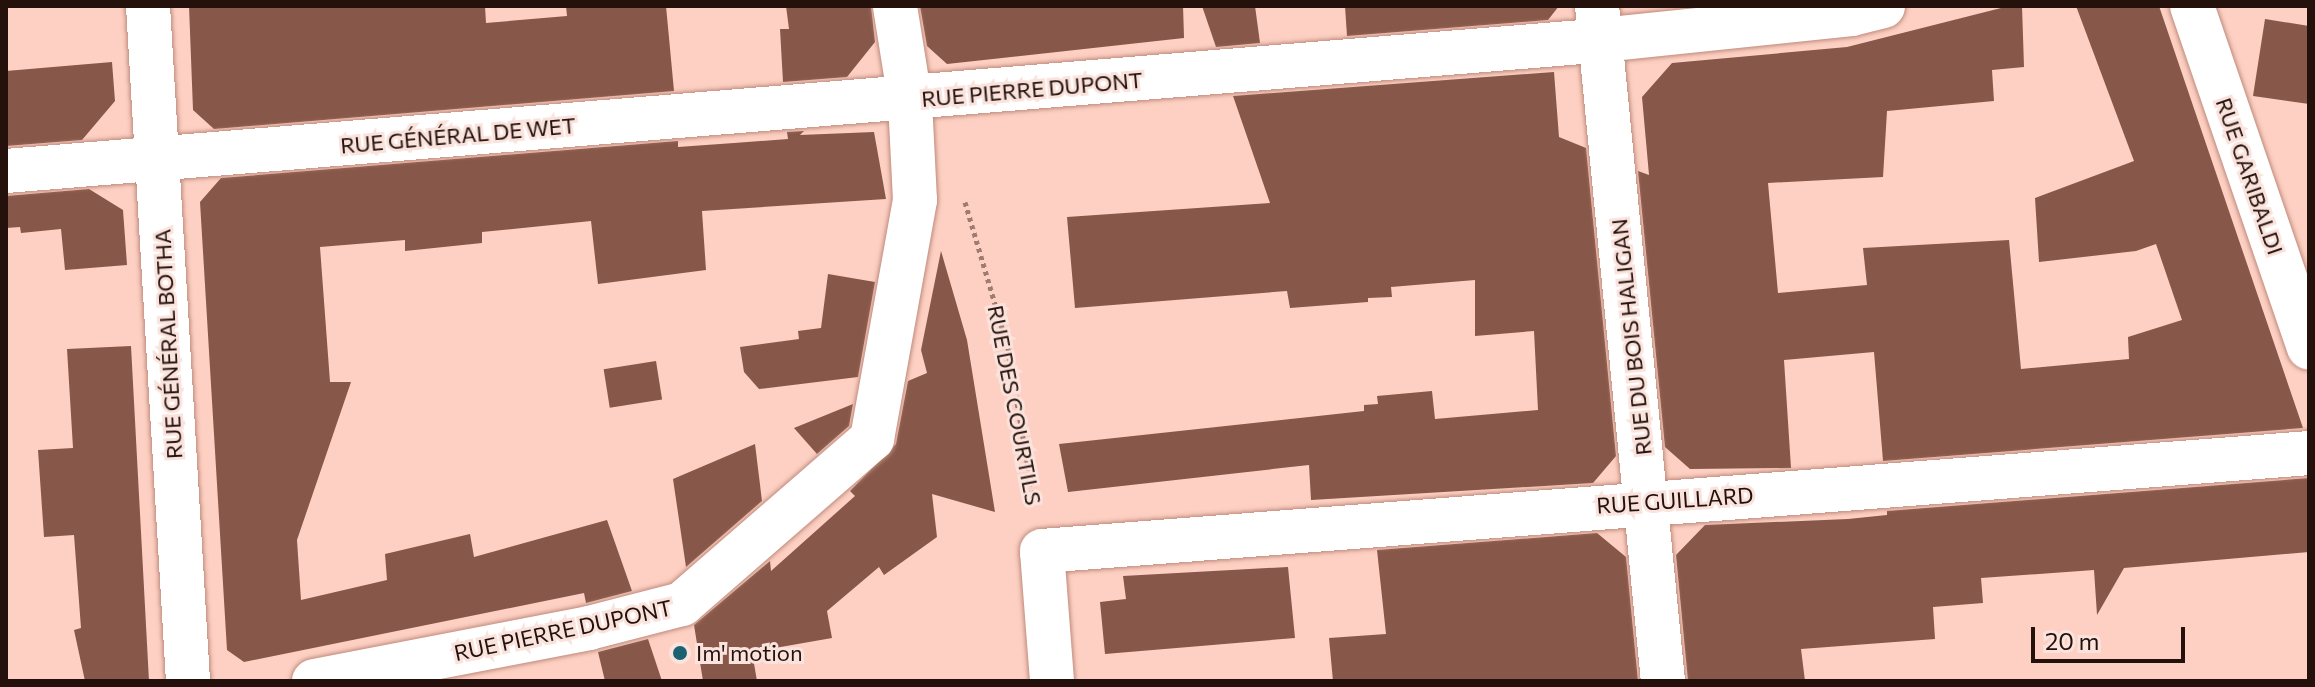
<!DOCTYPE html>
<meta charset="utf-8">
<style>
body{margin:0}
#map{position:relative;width:2315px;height:687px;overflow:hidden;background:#fdd0c3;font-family:Commissioner,sans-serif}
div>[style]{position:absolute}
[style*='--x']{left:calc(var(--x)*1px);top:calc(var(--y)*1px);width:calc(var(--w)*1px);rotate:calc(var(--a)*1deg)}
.building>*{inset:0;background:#875749;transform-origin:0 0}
.path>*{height:5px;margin-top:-2.5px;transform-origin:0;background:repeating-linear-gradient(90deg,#9d7c72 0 4px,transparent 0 8px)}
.roads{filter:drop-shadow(0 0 2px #bf8a7b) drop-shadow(0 0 2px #bf8a7b)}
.minor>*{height:44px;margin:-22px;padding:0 22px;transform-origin:22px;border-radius:22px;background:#fff}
.dots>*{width:22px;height:22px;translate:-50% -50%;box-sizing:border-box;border:4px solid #fae3dc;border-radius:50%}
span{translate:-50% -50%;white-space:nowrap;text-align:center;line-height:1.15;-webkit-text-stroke:6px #fae3dc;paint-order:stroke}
.street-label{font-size:22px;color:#24110c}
.poi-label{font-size:22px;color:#24110c}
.left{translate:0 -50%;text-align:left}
.frame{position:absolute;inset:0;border:8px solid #24110c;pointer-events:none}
.scale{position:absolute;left:2031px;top:627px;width:154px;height:36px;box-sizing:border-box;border:4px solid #24110c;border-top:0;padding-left:10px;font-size:24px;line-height:28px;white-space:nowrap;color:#24110c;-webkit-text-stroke:6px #fae3dc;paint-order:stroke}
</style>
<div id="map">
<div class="building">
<div style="clip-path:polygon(189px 6px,485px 6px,486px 23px,567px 16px,566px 6px,666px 6px,674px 91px,214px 129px,193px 110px)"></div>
<div style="clip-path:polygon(786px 6px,871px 6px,875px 42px,847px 77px,783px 82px,780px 29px,789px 29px)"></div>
<div style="clip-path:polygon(920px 6px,1183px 6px,1184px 38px,947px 64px,927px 46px)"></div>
<div style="clip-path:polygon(1202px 6px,1255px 6px,1260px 43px,1216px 47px)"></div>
<div style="clip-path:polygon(1345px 6px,1559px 6px,1548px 20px,1347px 36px)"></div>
<div style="clip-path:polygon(2009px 6px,2022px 6px,2024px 67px,1992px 70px,1994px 101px,1887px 111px,1883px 177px,1768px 183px,1778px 293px,1867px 285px,1863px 248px,2009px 240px,2021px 369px,2129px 359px,2128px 337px,2182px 320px,2156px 244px,2136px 251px,2039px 262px,2035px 198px,2134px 161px,2076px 6px,2159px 6px,2303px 428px,1883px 461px,1874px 352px,1784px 360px,1791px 468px,1690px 469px,1665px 447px,1638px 171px,1649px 175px,1642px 97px,1672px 63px,1847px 47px)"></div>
<div style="clip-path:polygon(2265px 19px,2309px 26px,2309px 104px,2253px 96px)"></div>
<div style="clip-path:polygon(112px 62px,115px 101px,82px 140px,6px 146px,6px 71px)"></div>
<div style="clip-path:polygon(1554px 72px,1559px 137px,1586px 148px,1616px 456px,1593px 483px,1311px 500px,1309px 465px,1068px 492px,1059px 444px,1364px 411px,1364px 405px,1378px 404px,1377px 396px,1432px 391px,1435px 419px,1538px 410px,1534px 331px,1475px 336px,1475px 280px,1391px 287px,1392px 297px,1368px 298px,1368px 302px,1290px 308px,1287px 291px,1075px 308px,1067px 217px,1270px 203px,1233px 96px)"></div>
<div style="clip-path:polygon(804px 131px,800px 135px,874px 132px,886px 199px,702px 211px,706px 270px,598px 284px,591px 221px,482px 232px,482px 243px,405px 251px,405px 240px,320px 247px,330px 382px,351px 382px,297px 540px,301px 600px,387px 580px,385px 554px,470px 534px,474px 557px,607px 520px,632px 591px,586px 603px,584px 593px,244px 662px,227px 650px,200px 202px,221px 178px,678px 141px,678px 147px,734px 143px,788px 139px,787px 132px)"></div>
<div style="clip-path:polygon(89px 189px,123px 210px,127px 265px,65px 270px,61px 229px,21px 233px,20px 227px,6px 228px,6px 196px)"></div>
<div style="clip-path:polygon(941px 251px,967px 340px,995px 512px,932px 494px,937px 537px,884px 575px,879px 567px,827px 611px,832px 638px,752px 652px,757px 681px,703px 681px,694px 625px,770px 561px,771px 571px,855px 496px,850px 491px,896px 444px,908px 381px,927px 373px,921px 350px)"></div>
<div style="clip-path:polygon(828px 274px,875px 282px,858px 377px,759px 389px,744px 372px,740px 347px,799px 339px,798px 331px,821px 328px)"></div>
<div style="clip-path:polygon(131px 346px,149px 681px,85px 681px,74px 630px,81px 628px,74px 535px,44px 537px,38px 450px,73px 448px,67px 349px)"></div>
<div style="left:656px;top:361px;width:39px;height:53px;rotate:81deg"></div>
<div style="clip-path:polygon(853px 404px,849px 426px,817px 454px,794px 428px)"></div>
<div style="clip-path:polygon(755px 444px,762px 501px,686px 567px,673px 479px)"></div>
<div style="clip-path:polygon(2309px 478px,2309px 552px,2124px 568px,2097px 615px,2094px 570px,1981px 578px,1983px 603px,1933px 607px,1935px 639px,1801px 649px,1805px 681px,1688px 681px,1676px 555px,1705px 525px,1848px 519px,1887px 515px,1887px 511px)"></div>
<div style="clip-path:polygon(1597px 533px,1626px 557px,1638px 681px,1333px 681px,1329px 638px,1386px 634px,1377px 550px)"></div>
<div style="clip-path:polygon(1288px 567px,1295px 638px,1105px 654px,1100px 602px,1126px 599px,1123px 576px)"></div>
<div style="clip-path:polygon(648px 639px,662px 681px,605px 681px,598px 652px)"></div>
</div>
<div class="path">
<div style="--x:965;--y:202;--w:152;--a:73.6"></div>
<div style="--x:1008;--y:348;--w:158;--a:80.5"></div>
</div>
<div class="roads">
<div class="minor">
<div style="--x:148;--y:6;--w:676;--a:86.61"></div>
<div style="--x:1597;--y:6;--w:678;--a:84.42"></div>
<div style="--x:2192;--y:6;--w:361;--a:71.1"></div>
<div style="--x:6;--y:171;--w:1581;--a:-4.68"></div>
<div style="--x:1582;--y:42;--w:271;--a:-5.9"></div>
<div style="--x:1852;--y:14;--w:32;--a:-14"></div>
<div style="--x:314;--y:681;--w:280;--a:-10.9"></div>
<div style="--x:589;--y:628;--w:96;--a:-14.5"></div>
<div style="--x:682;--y:604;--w:252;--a:-41"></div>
<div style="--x:872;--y:439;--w:243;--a:-79.8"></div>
<div style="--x:915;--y:200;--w:100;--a:-92.9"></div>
<div style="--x:910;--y:100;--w:95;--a:-99.1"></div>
<div style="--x:1052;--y:681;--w:130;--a:-94.4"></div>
<div style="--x:1042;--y:551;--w:1271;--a:-4.42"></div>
</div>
</div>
<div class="dots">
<div style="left:680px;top:653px;background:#1a6171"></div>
</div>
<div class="street-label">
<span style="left:1032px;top:89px;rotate:-5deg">RUE PIERRE DUPONT</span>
<span style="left:458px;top:135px;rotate:-5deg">RUE GÉNÉRAL DE WET</span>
<span style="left:2250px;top:176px;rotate:71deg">RUE GARIBALDI</span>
<span style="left:1631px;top:337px;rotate:-96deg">RUE DU BOIS HALIGAN</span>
<span style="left:168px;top:344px;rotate:-93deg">RUE GÉNÉRAL BOTHA</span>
<span style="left:1015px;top:405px;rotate:79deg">RUE DES COURTILS</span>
<span style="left:1675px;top:500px;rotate:-4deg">RUE GUILLARD</span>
<span style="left:563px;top:630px;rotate:-12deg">RUE PIERRE DUPONT</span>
</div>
<div class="poi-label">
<span class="left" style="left:696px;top:653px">Im' motion</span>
</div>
<div class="frame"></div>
<div class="scale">20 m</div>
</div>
